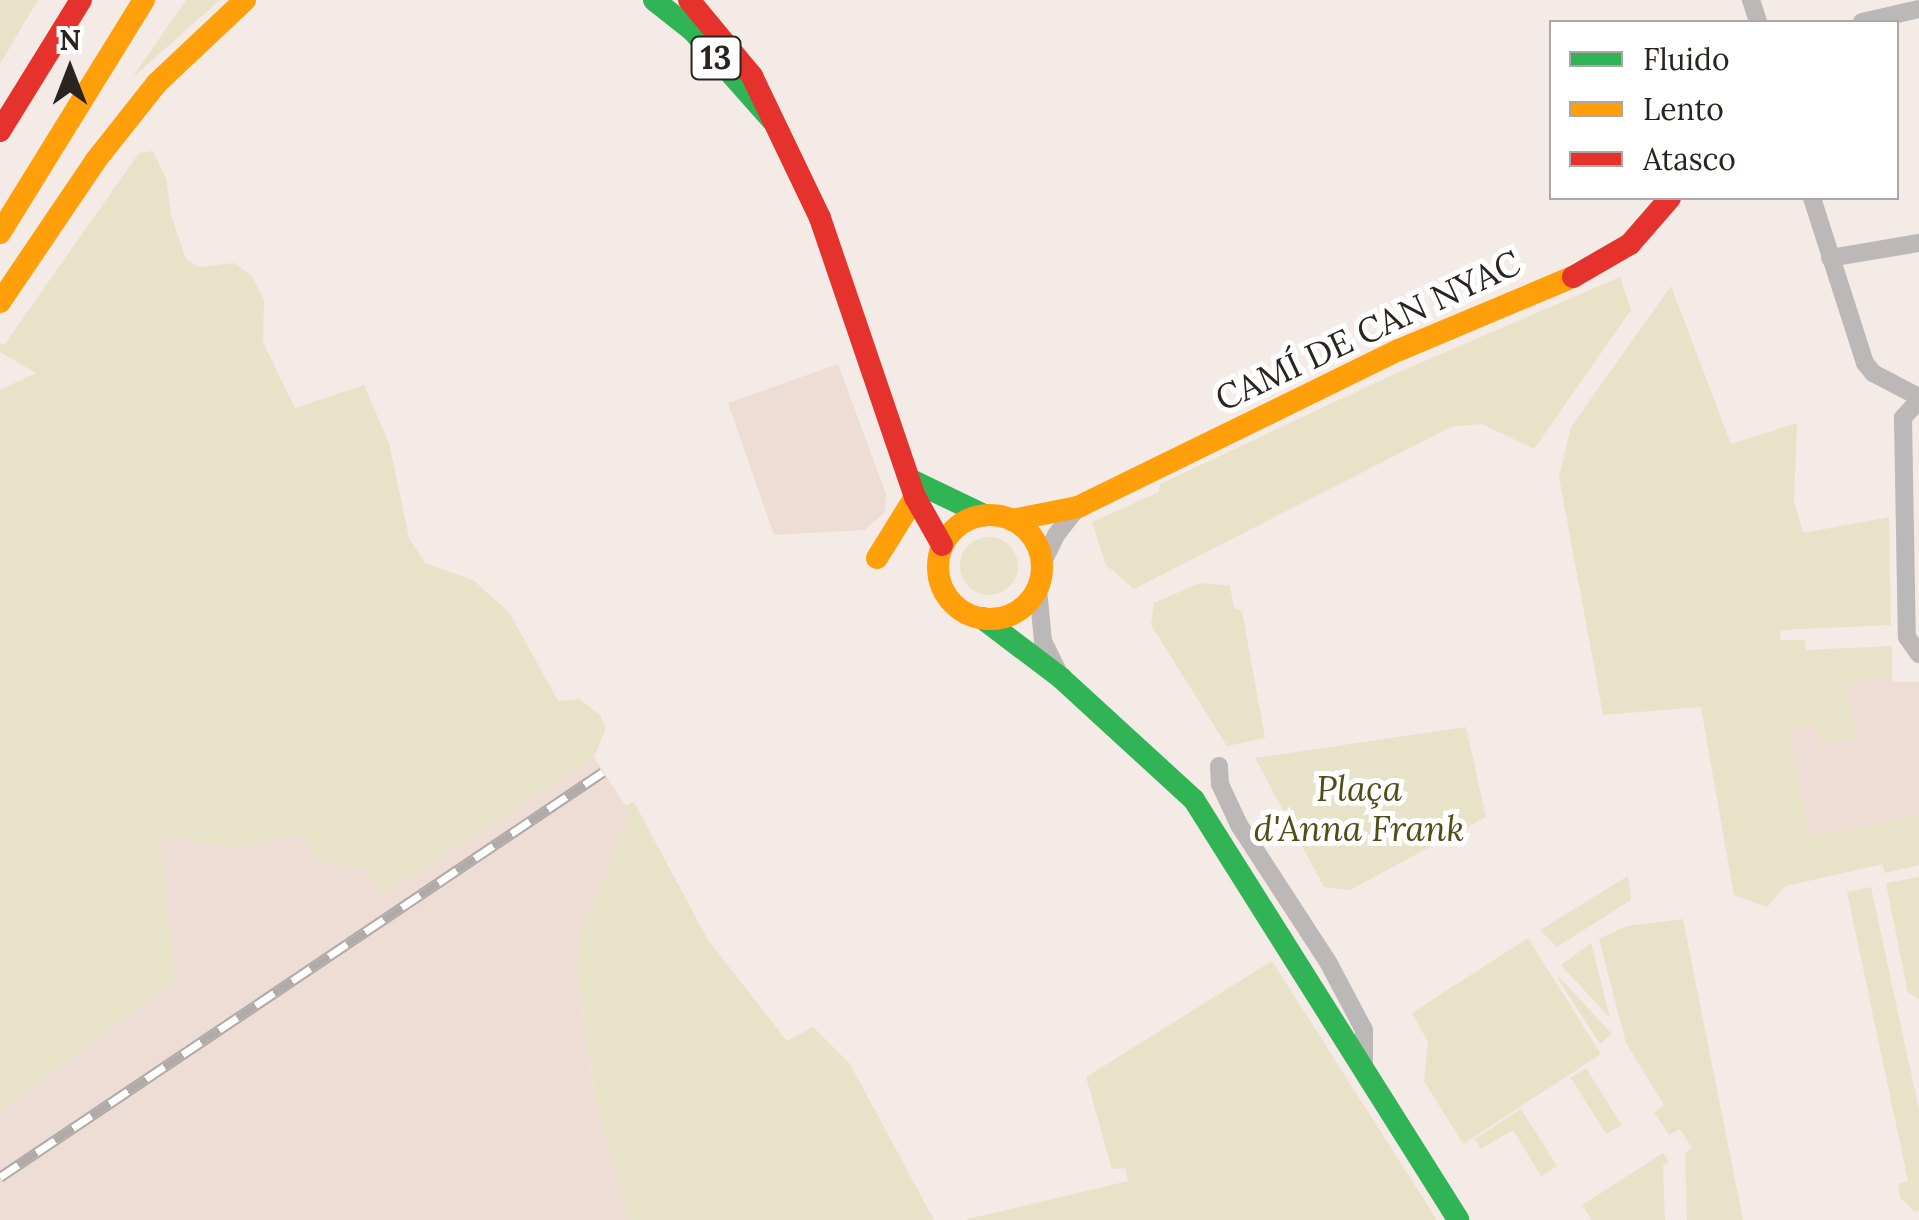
<!DOCTYPE html>
<meta charset="utf-8">
<style>
body{margin:0}
#map{position:relative;width:1919px;height:1220px;overflow:hidden;background:#f4ebe7;font-family:Lora,serif}
div>[style]{position:absolute}
[style*='--x']{left:calc(var(--x)*1px);top:calc(var(--y)*1px);width:calc(var(--w)*1px);rotate:calc(var(--a)*1deg)}
.built>*{inset:0;background:#eeddd5}
.green>*{inset:0;background:#e8e2c8;transform-origin:0 0}
.round{border-radius:50%}
.street>*{height:18px;margin:-9px;padding:0 9px;transform-origin:9px;border-radius:9px;background:#bbb8b7}
.fast>*{height:22px;margin:-11px;padding:0 11px;transform-origin:11px;border-radius:11px;background:#30b455}
.slow>*{height:22px;margin:-11px;padding:0 11px;transform-origin:11px;border-radius:11px;background:#ff9f0a}
.slow>.ring{margin:-11px;padding:0;box-sizing:content-box;background:none;border:22px solid #ff9f0a;border-radius:50%}
.jam>*{height:22px;margin:-11px;padding:0 11px;transform-origin:11px;border-radius:11px;background:#e5322d}
.rail>*{height:11px;margin-top:-5.5px;transform-origin:0;background:repeating-linear-gradient(90deg,#fff 0 22px,#b0aaa8 0 44px);box-sizing:border-box;border-block:2px solid #b0aaa8}
span{translate:-50% -50%;white-space:nowrap;text-align:center;line-height:1.15;-webkit-text-stroke:10px #fff;paint-order:stroke}
.shield-label span{padding:2px 8px;background:#fff;border:2px solid;border-radius:8px;-webkit-text-stroke-width:0}
.shield-label{font-size:32px;color:#2a2421;font-weight:700}
.street-label{font-size:35px;color:#2a2421}
.park-label{font-size:35px;color:#524c17;font-style:italic}
.legend{position:absolute;left:1549px;top:20px;width:350px;height:180px;box-sizing:border-box;background:#fff;border:2px solid #aaa7a6;margin:0;padding:12px 18px;list-style:none;font-size:30px;color:#2a2421}
.legend li{display:flex;align-items:center;gap:20px;height:50px}
.legend b{width:50px;border:2px solid #aaa7a6}
.north{position:absolute;left:20px;top:20px;width:100px;height:100px;-webkit-text-stroke:8px #fff;paint-order:stroke;rotate:0deg;font-size:28px;font-weight:700;line-height:40px;text-align:center;color:#2a2421}
.north::after{content:'';display:block;margin:auto;width:35px;height:45px;background:#2a2421;clip-path:polygon(50% 0,100% 100%,50% 72%,0 100%)}
</style>
<div id="map">
<div class="built">
<div style="clip-path:polygon(838px 364px,886px 494px,885px 512px,865px 530px,774px 535px,728px 403px)"></div>
<div style="clip-path:polygon(1892px 676px,1893px 682px,1919px 682px,1919px 856px,1785px 886px,1767px 907px,1734px 895px,1701px 706px)"></div>
<div style="clip-path:polygon(594px 757px,631px 814px,579px 936px,578px 975px,594px 1091px,629px 1220px,0 1220px,0 1112px,175px 981px,159px 836px,236px 847px,301px 834px,321px 863px,366px 869px,384px 893px)"></div>
</div>
<div class="green">
<div style="clip-path:polygon(0 0,38px 0,0 64px)"></div>
<div style="clip-path:polygon(186px 0,220px 0,132px 78px)"></div>
<div style="clip-path:polygon(153px 151px,166px 178px,171px 215px,186px 259px,199px 267px,234px 263px,252px 276px,264px 300px,263px 342px,295px 408px,364px 385px,389px 443px,409px 538px,425px 563px,473px 580px,509px 612px,558px 701px,579px 699px,600px 715px,606px 728px,594px 757px,383px 894px,366px 869px,321px 863px,301px 834px,236px 848px,160px 836px,175px 981px,0 1112px,0 390px,36px 373px,0 352px,0 343px,4px 345px,139px 153px)"></div>
<div style="clip-path:polygon(1620px 277px,1631px 310px,1534px 449px,1482px 424px,1451px 427px,1134px 589px,1106px 565px,1092px 522px,1159px 492px,1160px 484px,1390px 376px)"></div>
<div style="clip-path:polygon(1671px 286px,1731px 444px,1797px 423px,1794px 502px,1803px 533px,1889px 517px,1891px 625px,1781px 630px,1780px 640px,1805px 640px,1806px 650px,1892px 646px,1892px 676px,1845px 684px,1856px 738px,1821px 745px,1816px 724px,1788px 730px,1810px 837px,1919px 815px,1919px 865px,1885px 873px,1882px 864px,1785px 886px,1767px 907px,1734px 895px,1701px 707px,1603px 715px,1559px 477px,1571px 427px)"></div>
<div class="round" style="left:960px;top:537px;width:58px;height:58px"></div>
<div style="clip-path:polygon(1200px 583px,1230px 586px,1234px 608px,1242px 611px,1265px 738px,1227px 746px,1151px 625px,1154px 603px)"></div>
<div style="clip-path:polygon(1466px 727px,1486px 817px,1350px 890px,1324px 887px,1255px 758px)"></div>
<div style="clip-path:polygon(634px 802px,708px 940px,787px 1041px,813px 1027px,850px 1064px,934px 1220px,629px 1220px,594px 1091px,578px 975px,579px 936px,631px 814px,625px 806px)"></div>
<div style="clip-path:polygon(1628px 876px,1631px 900px,1557px 947px,1540px 930px)"></div>
<div style="clip-path:polygon(1919px 877px,1919px 999px,1908px 993px,1886px 883px)"></div>
<div style="clip-path:polygon(1871px 887px,1919px 1110px,1919px 1211px,1915px 1212px,1900px 1198px,1898px 1184px,1908px 1181px,1847px 892px)"></div>
<div style="clip-path:polygon(1683px 919px,1743px 1220px,1687px 1220px,1685px 1153px,1692px 1148px,1680px 1129px,1669px 1135px,1654px 1112px,1664px 1105px,1626px 1043px,1599px 939px,1626px 926px)"></div>
<div style="clip-path:polygon(1528px 938px,1601px 1054px,1463px 1144px,1424px 1081px,1428px 1042px,1412px 1013px)"></div>
<div style="clip-path:polygon(1591px 943px,1610px 1018px,1561px 965px)"></div>
<div style="clip-path:polygon(1272px 961px,1437px 1220px,964px 1220px,1128px 1181px,1125px 1168px,1112px 1169px,1086px 1077px)"></div>
<div style="clip-path:polygon(1559px 977px,1612px 1034px,1600px 1044px,1558px 979px)"></div>
<div style="left:1586px;top:1068px;width:67px;height:18px;rotate:58deg"></div>
<div style="clip-path:polygon(1521px 1109px,1557px 1166px,1541px 1176px,1513px 1130px,1481px 1149px,1475px 1139px)"></div>
<div style="clip-path:polygon(1663px 1153px,1669px 1162px,1663px 1166px,1665px 1220px,1592px 1220px,1582px 1205px)"></div>
</div>
<div class="street">
<div style="--x:1751;--y:0;--w:23;--a:72"></div>
<div style="--x:1862;--y:22;--w:58;--a:-12.8"></div>
<div style="--x:1812;--y:198;--w:173;--a:72.2"></div>
<div style="--x:1865;--y:363;--w:13;--a:51"></div>
<div style="--x:1873;--y:373;--w:52;--a:27.6"></div>
<div style="--x:1830;--y:258;--w:90;--a:-9.6"></div>
<div style="--x:1919;--y:400;--w:24;--a:132"></div>
<div style="--x:1903;--y:418;--w:219;--a:89"></div>
<div style="--x:1907;--y:637;--w:21;--a:55"></div>
<div style="--x:1042;--y:564;--w:32;--a:-64"></div>
<div style="--x:1056;--y:535;--w:36;--a:-52"></div>
<div style="--x:1038;--y:589;--w:52;--a:84.5"></div>
<div style="--x:1043;--y:641;--w:37;--a:64"></div>
<div style="--x:1219;--y:766;--w:18;--a:87"></div>
<div style="--x:1220;--y:784;--w:45;--a:65.1"></div>
<div style="--x:1239;--y:825;--w:163;--a:57"></div>
<div style="--x:1328;--y:962;--w:77;--a:62.1"></div>
<div style="--x:1364;--y:1030;--w:40;--a:90"></div>
</div>
<div class="fast">
<div style="--x:654;--y:0;--w:48;--a:38.3"></div>
<div style="--x:692;--y:30;--w:120;--a:48.4"></div>
<div style="--x:913;--y:481;--w:79;--a:25.6"></div>
<div style="--x:982;--y:618;--w:99;--a:37.2"></div>
<div style="--x:1061;--y:678;--w:180;--a:42.5"></div>
<div style="--x:1194;--y:800;--w:496;--a:57.8"></div>
</div>
<div class="slow">
<div style="--x:0;--y:233;--w:274;--a:-58.3"></div>
<div style="--x:0;--y:302;--w:171;--a:-55.9"></div>
<div style="--x:96;--y:160;--w:98;--a:-51.6"></div>
<div style="--x:157;--y:83;--w:121;--a:-43.3"></div>
<div class="ring" style="left:938px;top:515px;width:82px;height:82px"></div>
<div style="--x:1012;--y:520;--w:67;--a:-11.1"></div>
<div style="--x:1078;--y:507;--w:357;--a:-26.1"></div>
<div style="--x:1399;--y:350;--w:189;--a:-22.8"></div>
<div style="--x:877;--y:558;--w:72;--a:-58.1"></div>
</div>
<div class="jam">
<div style="--x:689;--y:0;--w:99;--a:50.3"></div>
<div style="--x:752;--y:76;--w:157;--a:64.4"></div>
<div style="--x:820;--y:218;--w:295;--a:71.2"></div>
<div style="--x:915;--y:497;--w:55;--a:60.6"></div>
<div style="--x:0;--y:131;--w:154;--a:-58.3"></div>
<div style="--x:1573;--y:277;--w:66;--a:-30.1"></div>
<div style="--x:1630;--y:244;--w:61;--a:-49"></div>
</div>
<div class="rail">
<div style="--x:0;--y:1177;--w:726;--a:-33.89"></div>
</div>
<div class="shield-label">
<span style="left:716px;top:58px">13</span>
</div>
<div class="street-label">
<span style="left:1368px;top:331px;rotate:-25deg">CAMÍ DE CAN NYAC</span>
</div>
<div class="park-label">
<span style="left:1359px;top:809px">Plaça<br>d'Anna Frank</span>
</div>
<ul class="legend">
<li><b style="height:12px;background:#30b455"></b>Fluido</li>
<li><b style="height:12px;background:#ff9f0a"></b>Lento</li>
<li><b style="height:12px;background:#e5322d"></b>Atasco</li>
</ul>
<div class="north">N</div>
</div>
